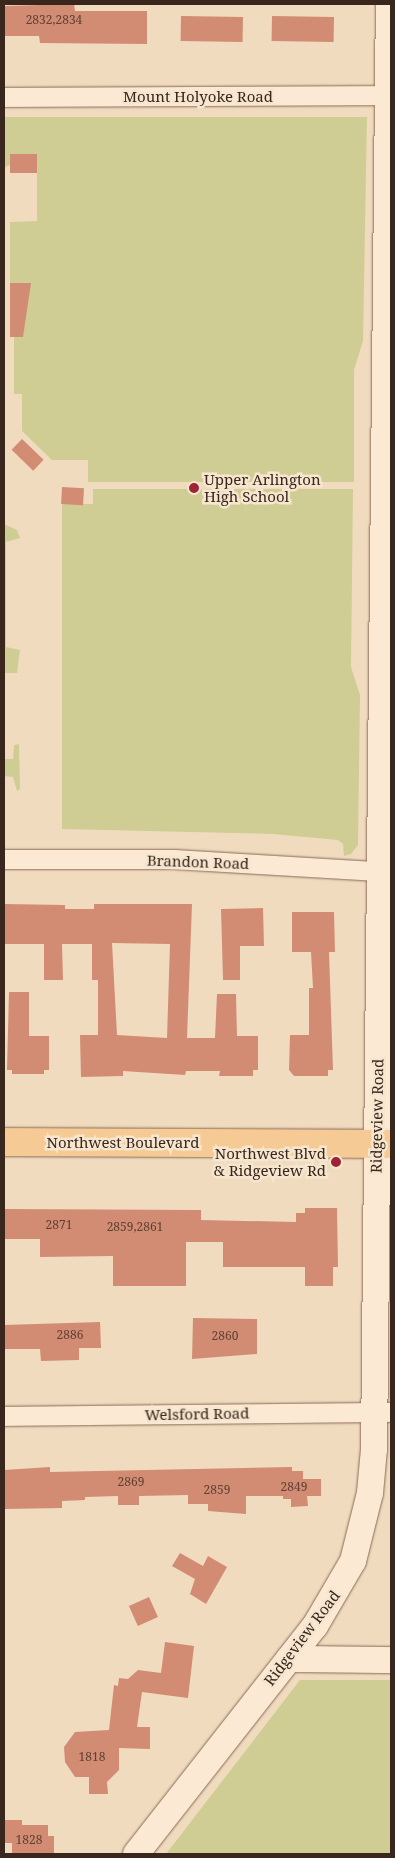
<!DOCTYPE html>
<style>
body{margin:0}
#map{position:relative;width:395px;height:1858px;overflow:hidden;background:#f0dbbf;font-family:"Noto Serif",serif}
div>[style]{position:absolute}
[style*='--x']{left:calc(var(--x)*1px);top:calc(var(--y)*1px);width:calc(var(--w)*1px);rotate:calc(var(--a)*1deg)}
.green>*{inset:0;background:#cfcd93}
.building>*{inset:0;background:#d18c73;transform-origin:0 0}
.roads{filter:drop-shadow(0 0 1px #8a6a56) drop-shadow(0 0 1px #8a6a56)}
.street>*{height:19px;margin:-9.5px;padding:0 9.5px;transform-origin:9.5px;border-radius:9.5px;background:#fbe9d3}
.secondary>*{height:26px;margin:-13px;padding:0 13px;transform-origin:13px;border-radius:13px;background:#fbe9d3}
.primary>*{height:28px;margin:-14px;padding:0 14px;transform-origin:14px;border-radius:14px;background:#f6ca94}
.dots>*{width:14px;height:14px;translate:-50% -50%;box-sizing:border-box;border:2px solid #f7e6cf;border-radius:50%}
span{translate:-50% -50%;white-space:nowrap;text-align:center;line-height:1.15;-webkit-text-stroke:5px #f7e6cf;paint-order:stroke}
.number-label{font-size:12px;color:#5f4032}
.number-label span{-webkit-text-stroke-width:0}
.street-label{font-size:15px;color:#39261c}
.poi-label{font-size:15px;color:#39261c}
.left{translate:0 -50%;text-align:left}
.right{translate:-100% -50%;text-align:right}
.frame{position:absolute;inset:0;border:5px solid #39261c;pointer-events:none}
</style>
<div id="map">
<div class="green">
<div style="clip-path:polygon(5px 117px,367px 117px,363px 341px,354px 370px,354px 482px,88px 482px,88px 460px,52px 460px,22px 431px,22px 394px,14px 394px,14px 337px,10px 337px,10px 222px,37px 221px,37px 155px,5px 167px)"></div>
<div style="clip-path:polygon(93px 489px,353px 489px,351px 667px,360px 695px,358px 845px,351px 854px,344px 856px,343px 844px,338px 840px,273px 834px,62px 829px,62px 504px,93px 504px)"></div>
<div style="clip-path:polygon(4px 524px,17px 530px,20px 538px,6px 542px,6px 647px,20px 650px,17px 673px,4px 673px)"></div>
<div style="clip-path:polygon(19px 744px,20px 789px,17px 791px,13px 777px,4px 776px,4px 759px,13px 759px,14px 745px)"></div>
<div style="clip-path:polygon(300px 1680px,391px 1680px,391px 1854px,166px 1854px)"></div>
</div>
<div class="building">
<div style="clip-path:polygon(74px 4px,75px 11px,147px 11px,147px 44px,40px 43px,39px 36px,4px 36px,4px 6px)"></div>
<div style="left:181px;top:16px;width:62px;height:25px;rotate:1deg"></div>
<div style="left:272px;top:16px;width:62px;height:25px;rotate:1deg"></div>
<div style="left:10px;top:154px;width:27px;height:19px"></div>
<div style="clip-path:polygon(10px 283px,31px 283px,23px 337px,10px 337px)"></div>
<div style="left:22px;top:439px;width:30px;height:15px;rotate:44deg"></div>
<div style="left:62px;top:487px;width:22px;height:17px;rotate:3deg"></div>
<div style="clip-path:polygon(evenodd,4px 904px,65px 905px,65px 909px,94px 909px,94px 904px,192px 904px,187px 1038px,215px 1038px,217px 994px,236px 994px,237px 1036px,258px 1036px,258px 1070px,253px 1070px,253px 1076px,219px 1076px,220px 1071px,186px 1071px,185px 1075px,123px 1071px,123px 1076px,81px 1077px,80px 1035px,98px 1035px,98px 980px,92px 980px,92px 944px,62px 944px,63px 980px,44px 980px,44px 944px,4px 944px,4px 904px,112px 943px,170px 944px,167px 1038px,117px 1035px,112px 943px)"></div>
<div style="clip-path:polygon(263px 908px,264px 946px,240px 946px,240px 980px,223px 980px,221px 909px)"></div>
<div style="clip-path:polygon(292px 912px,334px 912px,335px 952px,329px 952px,333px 1070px,328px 1070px,328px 1076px,294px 1076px,289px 1070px,290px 1035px,309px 1035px,309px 988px,313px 988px,311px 952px,292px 952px)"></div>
<div style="clip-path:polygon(9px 992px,29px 992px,29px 1036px,49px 1036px,49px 1070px,44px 1070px,44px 1074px,12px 1074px,12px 1070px,7px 1070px)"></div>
<div style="clip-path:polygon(305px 1208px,337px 1208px,338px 1267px,333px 1267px,333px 1286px,305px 1286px,305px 1267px,223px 1267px,223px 1242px,186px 1242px,186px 1286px,113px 1286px,113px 1256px,40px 1257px,40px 1239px,4px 1239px,4px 1209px,201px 1210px,201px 1220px,296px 1222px,296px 1213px,305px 1213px)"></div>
<div style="clip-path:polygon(193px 1318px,257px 1319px,257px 1354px,192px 1359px)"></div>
<div style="clip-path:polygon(100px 1322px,101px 1348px,79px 1348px,79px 1360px,41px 1361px,40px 1349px,4px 1349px,4px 1325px)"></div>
<div style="clip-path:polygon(50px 1467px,50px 1472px,292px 1467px,292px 1471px,303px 1471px,303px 1479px,321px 1479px,321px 1496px,307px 1496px,308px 1506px,291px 1507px,291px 1499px,283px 1499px,283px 1496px,246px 1496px,246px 1514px,208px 1511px,208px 1504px,188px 1504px,188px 1495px,139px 1496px,139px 1505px,118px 1505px,118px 1496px,85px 1497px,85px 1500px,62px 1501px,62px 1508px,4px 1509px,4px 1470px)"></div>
<div style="clip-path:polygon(180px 1553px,203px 1566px,208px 1556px,227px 1567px,206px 1604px,190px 1594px,195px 1579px,172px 1566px)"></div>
<div style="left:149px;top:1597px;width:22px;height:22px;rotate:66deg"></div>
<div style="clip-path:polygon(165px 1642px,194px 1646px,188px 1698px,142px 1692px,137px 1727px,150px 1727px,150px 1749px,119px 1748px,119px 1770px,107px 1782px,108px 1794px,89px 1794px,89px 1777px,75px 1777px,65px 1762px,64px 1747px,75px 1732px,109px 1730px,114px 1685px,118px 1686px,119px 1678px,128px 1679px,138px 1670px,161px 1673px)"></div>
<div style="clip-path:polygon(4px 1820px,22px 1820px,22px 1825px,48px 1825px,48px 1836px,54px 1836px,54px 1854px,12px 1854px,12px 1843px,4px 1843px)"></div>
</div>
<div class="roads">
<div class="street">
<div style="--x:4;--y:97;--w:387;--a:-0.3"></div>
<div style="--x:4;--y:859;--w:170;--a:0"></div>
<div style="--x:174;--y:859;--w:217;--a:3.4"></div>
<div style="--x:4;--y:1416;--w:387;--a:-0.6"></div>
</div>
<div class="secondary">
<div style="--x:289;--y:1659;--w:102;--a:0.6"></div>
<div style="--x:136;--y:1854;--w:290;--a:-51.9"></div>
<div style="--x:315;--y:1626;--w:75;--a:-59.7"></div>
<div style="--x:353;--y:1561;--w:70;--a:-76"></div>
<div style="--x:370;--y:1493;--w:44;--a:-84.8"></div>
<div style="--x:374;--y:1449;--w:1445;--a:-89.41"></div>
</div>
<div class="primary">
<div style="--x:4;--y:1142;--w:387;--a:0.3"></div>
</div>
</div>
<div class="dots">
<div style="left:194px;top:488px;background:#9d2335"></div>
<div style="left:336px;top:1162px;background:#9d2335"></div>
</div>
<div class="number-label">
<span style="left:54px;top:20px">2832,2834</span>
<span style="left:59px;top:1225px">2871</span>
<span style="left:135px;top:1227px">2859,2861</span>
<span style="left:70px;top:1335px">2886</span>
<span style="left:225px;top:1336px">2860</span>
<span style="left:131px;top:1482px">2869</span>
<span style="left:294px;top:1487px">2849</span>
<span style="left:217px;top:1490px">2859</span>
<span style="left:92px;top:1757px">1818</span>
<span style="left:29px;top:1840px">1828</span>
</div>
<div class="street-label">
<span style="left:198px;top:97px">Mount Holyoke Road</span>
<span style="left:198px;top:862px;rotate:2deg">Brandon Road</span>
<span style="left:377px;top:1116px;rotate:-89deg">Ridgeview Road</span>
<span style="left:123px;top:1143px">Northwest Boulevard</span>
<span style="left:197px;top:1414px;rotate:-1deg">Welsford Road</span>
<span style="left:302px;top:1638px;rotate:-53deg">Ridgeview Road</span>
</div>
<div class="poi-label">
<span class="left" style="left:204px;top:488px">Upper Arlington<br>High School</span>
<span class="right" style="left:326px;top:1162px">Northwest Blvd<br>&amp; Ridgeview Rd</span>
</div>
<div class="frame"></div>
</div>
